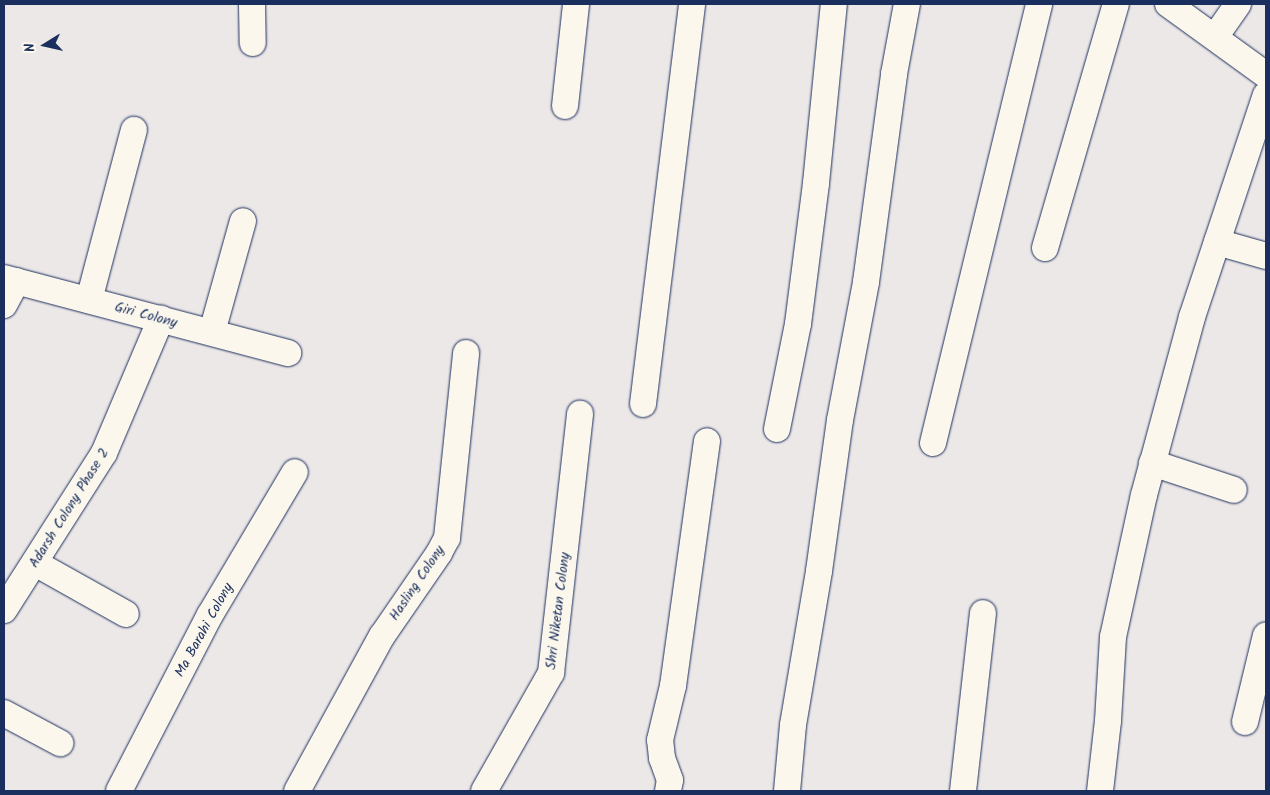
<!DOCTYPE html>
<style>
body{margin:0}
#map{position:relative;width:1270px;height:795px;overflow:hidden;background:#ede8e8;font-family:Kalam,sans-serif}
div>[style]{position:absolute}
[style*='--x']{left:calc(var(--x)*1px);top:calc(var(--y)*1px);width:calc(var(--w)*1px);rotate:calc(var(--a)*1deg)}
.roads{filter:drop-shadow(0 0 1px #1b2f5e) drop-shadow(0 0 1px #1b2f5e)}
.street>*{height:26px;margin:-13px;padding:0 13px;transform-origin:13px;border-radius:13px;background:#fbf7ec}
span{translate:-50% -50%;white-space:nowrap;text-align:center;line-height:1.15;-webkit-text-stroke:4px #fbf7ec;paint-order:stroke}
.street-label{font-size:14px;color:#1b2f5e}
.frame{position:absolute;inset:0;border:5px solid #1b2f5e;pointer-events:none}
.north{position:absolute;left:20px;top:20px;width:50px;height:50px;-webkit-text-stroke:4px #fbf7ec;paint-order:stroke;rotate:260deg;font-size:14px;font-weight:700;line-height:20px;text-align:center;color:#1b2f5e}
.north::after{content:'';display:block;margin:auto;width:18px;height:22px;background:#1b2f5e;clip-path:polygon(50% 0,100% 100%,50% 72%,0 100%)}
</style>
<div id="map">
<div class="roads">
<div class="street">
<div style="--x:252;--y:4;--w:39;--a:89"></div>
<div style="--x:1168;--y:4;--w:121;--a:35.9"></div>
<div style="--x:1215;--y:37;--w:40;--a:-55.1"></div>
<div style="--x:565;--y:106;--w:103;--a:-83.8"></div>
<div style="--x:1217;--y:242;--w:51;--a:15.9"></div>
<div style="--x:1045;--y:248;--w:254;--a:-73.8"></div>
<div style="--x:4;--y:278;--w:294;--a:14.8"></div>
<div style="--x:89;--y:300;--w:176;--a:-75.2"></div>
<div style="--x:4;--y:305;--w:27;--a:-62"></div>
<div style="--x:212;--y:332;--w:115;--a:-74.4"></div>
<div style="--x:643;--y:404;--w:403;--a:-83"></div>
<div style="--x:777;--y:429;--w:107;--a:-78.7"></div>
<div style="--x:798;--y:324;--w:142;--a:-82.7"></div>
<div style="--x:816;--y:183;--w:180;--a:-84.3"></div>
<div style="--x:933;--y:443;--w:452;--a:-76.4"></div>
<div style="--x:1152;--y:463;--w:86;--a:18.2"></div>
<div style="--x:35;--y:563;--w:104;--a:29.3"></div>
<div style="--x:4;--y:610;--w:186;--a:-57.5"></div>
<div style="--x:104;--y:453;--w:146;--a:-67"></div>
<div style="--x:4;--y:713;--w:64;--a:28.2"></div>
<div style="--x:1245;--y:722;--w:89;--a:-76.4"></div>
<div style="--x:119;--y:791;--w:198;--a:-62.7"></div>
<div style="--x:210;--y:615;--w:166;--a:-59.3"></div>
<div style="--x:297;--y:791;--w:177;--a:-61.3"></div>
<div style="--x:382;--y:636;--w:101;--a:-55.5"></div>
<div style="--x:439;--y:553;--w:17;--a:-62"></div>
<div style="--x:447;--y:538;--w:186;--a:-84.1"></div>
<div style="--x:484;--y:791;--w:136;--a:-60.4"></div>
<div style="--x:551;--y:673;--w:261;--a:-83.6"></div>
<div style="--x:668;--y:791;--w:11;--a:-80"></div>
<div style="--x:670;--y:780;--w:23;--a:-110"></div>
<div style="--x:662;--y:758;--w:18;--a:-96"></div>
<div style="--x:660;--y:740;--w:56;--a:-76.5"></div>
<div style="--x:673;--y:686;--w:247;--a:-82.1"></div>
<div style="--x:787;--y:791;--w:66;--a:-84.8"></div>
<div style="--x:793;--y:725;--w:156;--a:-80.4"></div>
<div style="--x:819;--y:571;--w:152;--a:-82.1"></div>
<div style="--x:840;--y:420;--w:140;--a:-79.3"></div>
<div style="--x:866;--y:282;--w:210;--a:-82.3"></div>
<div style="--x:894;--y:74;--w:71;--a:-79.5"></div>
<div style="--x:963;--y:791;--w:179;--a:-83.6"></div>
<div style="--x:1100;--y:791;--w:70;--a:-83.5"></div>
<div style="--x:1108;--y:721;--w:84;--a:-86.6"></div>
<div style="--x:1113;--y:637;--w:145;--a:-77.7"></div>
<div style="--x:1144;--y:495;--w:184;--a:-74.9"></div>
<div style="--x:1192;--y:317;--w:234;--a:-71.6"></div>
</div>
</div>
<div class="street-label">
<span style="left:146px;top:315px;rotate:15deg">Giri Colony</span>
<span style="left:69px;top:508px;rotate:-58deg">Adarsh Colony Phase 2</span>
<span style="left:417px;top:583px;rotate:-56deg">Hasling Colony</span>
<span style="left:558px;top:611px;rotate:-83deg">Shri Niketan Colony</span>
<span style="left:204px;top:630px;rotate:-61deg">Ma Barahi Colony</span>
</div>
<div class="frame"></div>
<div class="north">N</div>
</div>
